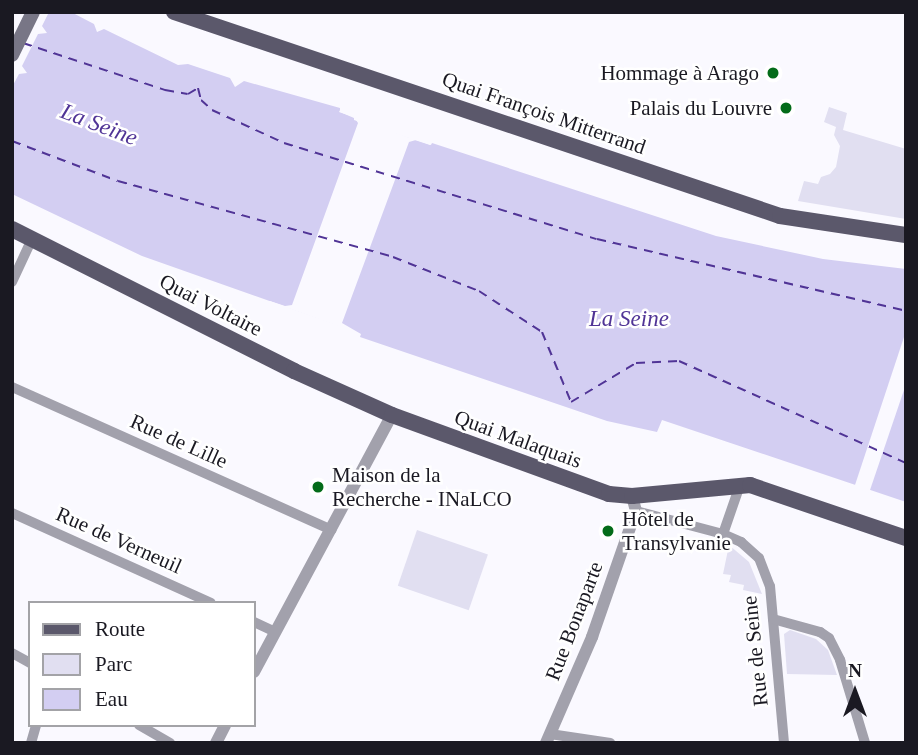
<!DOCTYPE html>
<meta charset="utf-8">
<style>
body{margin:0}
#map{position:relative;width:918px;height:755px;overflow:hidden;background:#faf9ff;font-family:Georgia,serif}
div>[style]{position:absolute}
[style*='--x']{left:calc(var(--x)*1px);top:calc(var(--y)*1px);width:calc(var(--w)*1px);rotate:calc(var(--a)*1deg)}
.green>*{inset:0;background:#e1dff1;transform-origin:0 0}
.water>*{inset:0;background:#d3cef2}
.pier>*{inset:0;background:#faf9ff}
.ferry>*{height:2px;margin-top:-1px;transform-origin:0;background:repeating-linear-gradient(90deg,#503496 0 9px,transparent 0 16px)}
.minor>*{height:10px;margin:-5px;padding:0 5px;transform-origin:5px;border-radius:5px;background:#a2a1ac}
.tertiary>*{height:12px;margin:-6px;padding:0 6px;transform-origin:6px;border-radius:6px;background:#a2a1ac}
.secondary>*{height:14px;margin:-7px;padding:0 7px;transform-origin:7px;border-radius:7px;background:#787686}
.primary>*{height:16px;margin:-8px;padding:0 8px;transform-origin:8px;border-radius:8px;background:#5b586b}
.dots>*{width:19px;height:19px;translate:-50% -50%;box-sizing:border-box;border:4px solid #fff;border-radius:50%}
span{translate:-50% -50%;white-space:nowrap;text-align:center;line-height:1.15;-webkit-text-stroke:5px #fff;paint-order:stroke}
.poi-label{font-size:21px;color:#1a1922}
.right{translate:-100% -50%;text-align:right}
.left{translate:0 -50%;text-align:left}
.street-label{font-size:21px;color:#1a1922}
.water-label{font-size:23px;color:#503496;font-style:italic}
.frame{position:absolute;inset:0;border:14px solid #1a1922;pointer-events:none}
.legend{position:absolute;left:28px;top:601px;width:228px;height:126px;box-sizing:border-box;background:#fff;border:2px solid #a3a3a7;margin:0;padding:9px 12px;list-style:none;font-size:21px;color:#1a1922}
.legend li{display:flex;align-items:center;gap:14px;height:35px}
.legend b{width:35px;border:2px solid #a3a3a7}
.north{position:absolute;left:820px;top:657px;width:70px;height:70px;-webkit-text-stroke:5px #fff;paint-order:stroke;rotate:0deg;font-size:19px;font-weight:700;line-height:28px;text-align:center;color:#1a1922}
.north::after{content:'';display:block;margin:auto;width:24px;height:32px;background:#1a1922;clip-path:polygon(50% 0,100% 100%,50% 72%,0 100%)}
</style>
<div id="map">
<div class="green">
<div style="clip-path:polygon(829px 107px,847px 113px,843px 130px,906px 149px,906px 219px,798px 201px,804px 181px,818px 184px,821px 177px,830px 174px,836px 167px,840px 146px,834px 135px,836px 127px,824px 122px)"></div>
<div style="left:417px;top:530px;width:75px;height:59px;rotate:19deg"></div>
<div style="clip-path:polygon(729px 545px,749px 562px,762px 594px,743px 590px,744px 585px,729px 582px,731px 575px,723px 574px)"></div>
<div style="clip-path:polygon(790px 630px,816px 639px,828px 650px,837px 675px,787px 674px,784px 634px)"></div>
</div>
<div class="water">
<div style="clip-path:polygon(12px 12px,71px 12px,94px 24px,97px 32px,104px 29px,178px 65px,188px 64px,230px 78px,235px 87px,244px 81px,340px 108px,340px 112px,354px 118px,354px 120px,430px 145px,432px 143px,716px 236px,823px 259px,906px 269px,906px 502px,662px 420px,657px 432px,607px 421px,360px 337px,360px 334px,346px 328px,142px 256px,12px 194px)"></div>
</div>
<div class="pier">
<div style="clip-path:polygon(19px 12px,49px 12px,42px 26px,47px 33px,38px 34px,22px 66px,27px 73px,19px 74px,12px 87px,12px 15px)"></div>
<div style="clip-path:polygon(342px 106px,360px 120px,410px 138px,433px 139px,431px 145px,416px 140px,409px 142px,352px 296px,342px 323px,361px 334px,359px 340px,341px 327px,288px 308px,268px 306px,270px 301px,285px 306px,292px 305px,358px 123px,354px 117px,339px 112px)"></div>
<div style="clip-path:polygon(906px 331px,906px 384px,869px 493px,854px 488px)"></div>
</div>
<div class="ferry">
<div style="--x:23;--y:43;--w:150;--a:18.3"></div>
<div style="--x:165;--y:90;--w:23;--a:10"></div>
<div style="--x:188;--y:94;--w:12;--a:-31"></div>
<div style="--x:198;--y:88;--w:12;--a:76"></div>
<div style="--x:201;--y:100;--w:15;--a:42"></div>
<div style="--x:212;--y:110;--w:79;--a:24.6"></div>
<div style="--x:284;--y:143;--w:327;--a:17.1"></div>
<div style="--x:597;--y:239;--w:317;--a:13.1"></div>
<div style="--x:12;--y:141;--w:113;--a:20.7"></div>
<div style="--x:118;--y:181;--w:285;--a:15.4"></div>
<div style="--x:393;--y:257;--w:92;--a:21.6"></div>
<div style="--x:479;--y:291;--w:75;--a:33.1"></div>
<div style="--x:542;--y:332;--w:76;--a:67.5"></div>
<div style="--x:571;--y:402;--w:76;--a:-31"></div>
<div style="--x:636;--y:363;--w:43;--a:-2.7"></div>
<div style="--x:679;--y:361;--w:249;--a:24.2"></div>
</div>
<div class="minor">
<div style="--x:12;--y:282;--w:47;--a:-65.1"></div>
<div style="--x:12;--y:387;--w:350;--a:24.1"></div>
<div style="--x:636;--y:511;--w:90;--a:14.8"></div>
<div style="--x:723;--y:534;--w:20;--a:24"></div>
<div style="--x:741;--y:542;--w:24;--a:42"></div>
<div style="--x:759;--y:558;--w:30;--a:69"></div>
<div style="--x:770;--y:586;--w:158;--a:84.9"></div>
<div style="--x:12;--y:513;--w:218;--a:24.3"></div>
<div style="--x:723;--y:534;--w:52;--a:-70.9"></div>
<div style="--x:773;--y:619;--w:49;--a:15.5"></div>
<div style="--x:820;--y:632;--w:11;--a:34"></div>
<div style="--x:829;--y:638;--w:25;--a:63"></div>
<div style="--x:840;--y:660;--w:87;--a:73.2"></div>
<div style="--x:254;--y:622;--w:23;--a:25"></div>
<div style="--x:12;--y:653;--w:21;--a:29"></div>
<div style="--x:139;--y:725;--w:36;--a:30"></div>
<div style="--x:550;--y:734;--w:61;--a:8.5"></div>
<div style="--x:31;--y:743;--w:19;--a:-74"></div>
</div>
<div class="tertiary">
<div style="--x:254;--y:672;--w:292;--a:-61.8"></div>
<div style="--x:216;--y:743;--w:20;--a:-63"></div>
<div style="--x:546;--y:743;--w:116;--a:-66.5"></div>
<div style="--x:592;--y:637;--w:133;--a:-70.8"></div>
<div style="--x:636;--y:511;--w:16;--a:-105"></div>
</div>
<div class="secondary">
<div style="--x:12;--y:55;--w:48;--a:-64"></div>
</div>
<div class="primary">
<div style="--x:174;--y:12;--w:639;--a:18.6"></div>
<div style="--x:780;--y:216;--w:127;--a:8.6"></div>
<div style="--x:12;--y:229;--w:316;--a:26.7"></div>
<div style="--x:294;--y:371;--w:107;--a:24.2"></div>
<div style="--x:392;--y:415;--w:231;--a:20"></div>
<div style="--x:609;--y:494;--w:23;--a:5"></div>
<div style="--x:632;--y:496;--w:119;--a:-5.3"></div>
<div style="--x:750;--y:485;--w:165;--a:18.8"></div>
</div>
<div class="dots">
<div style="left:773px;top:73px;background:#036b19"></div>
<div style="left:786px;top:108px;background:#036b19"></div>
<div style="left:318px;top:487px;background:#036b19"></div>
<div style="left:608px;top:531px;background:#036b19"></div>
</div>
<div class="poi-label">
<span class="right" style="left:759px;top:73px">Hommage à Arago</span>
<span class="right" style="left:772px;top:108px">Palais du Louvre</span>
<span class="left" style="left:332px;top:487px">Maison de la<br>Recherche - INaLCO</span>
<span class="left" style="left:622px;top:531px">Hôtel de<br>Transylvanie</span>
</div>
<div class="street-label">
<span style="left:544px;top:113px;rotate:19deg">Quai François Mitterrand</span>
<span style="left:211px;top:305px;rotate:27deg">Quai Voltaire</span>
<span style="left:518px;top:439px;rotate:20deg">Quai Malaquais</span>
<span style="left:179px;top:441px;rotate:24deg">Rue de Lille</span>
<span style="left:119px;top:540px;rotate:24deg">Rue de Verneuil</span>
<span style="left:574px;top:621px;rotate:-69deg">Rue Bonaparte</span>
<span style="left:755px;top:651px;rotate:-96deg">Rue de Seine</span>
</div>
<div class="water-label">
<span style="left:99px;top:125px;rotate:21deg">La Seine</span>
<span style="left:629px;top:319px">La Seine</span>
</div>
<div class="frame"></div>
<ul class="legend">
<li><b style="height:9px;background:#5b586b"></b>Route</li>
<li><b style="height:19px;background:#e1dff1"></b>Parc</li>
<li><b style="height:19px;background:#d3cef2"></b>Eau</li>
</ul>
<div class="north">N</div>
</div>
